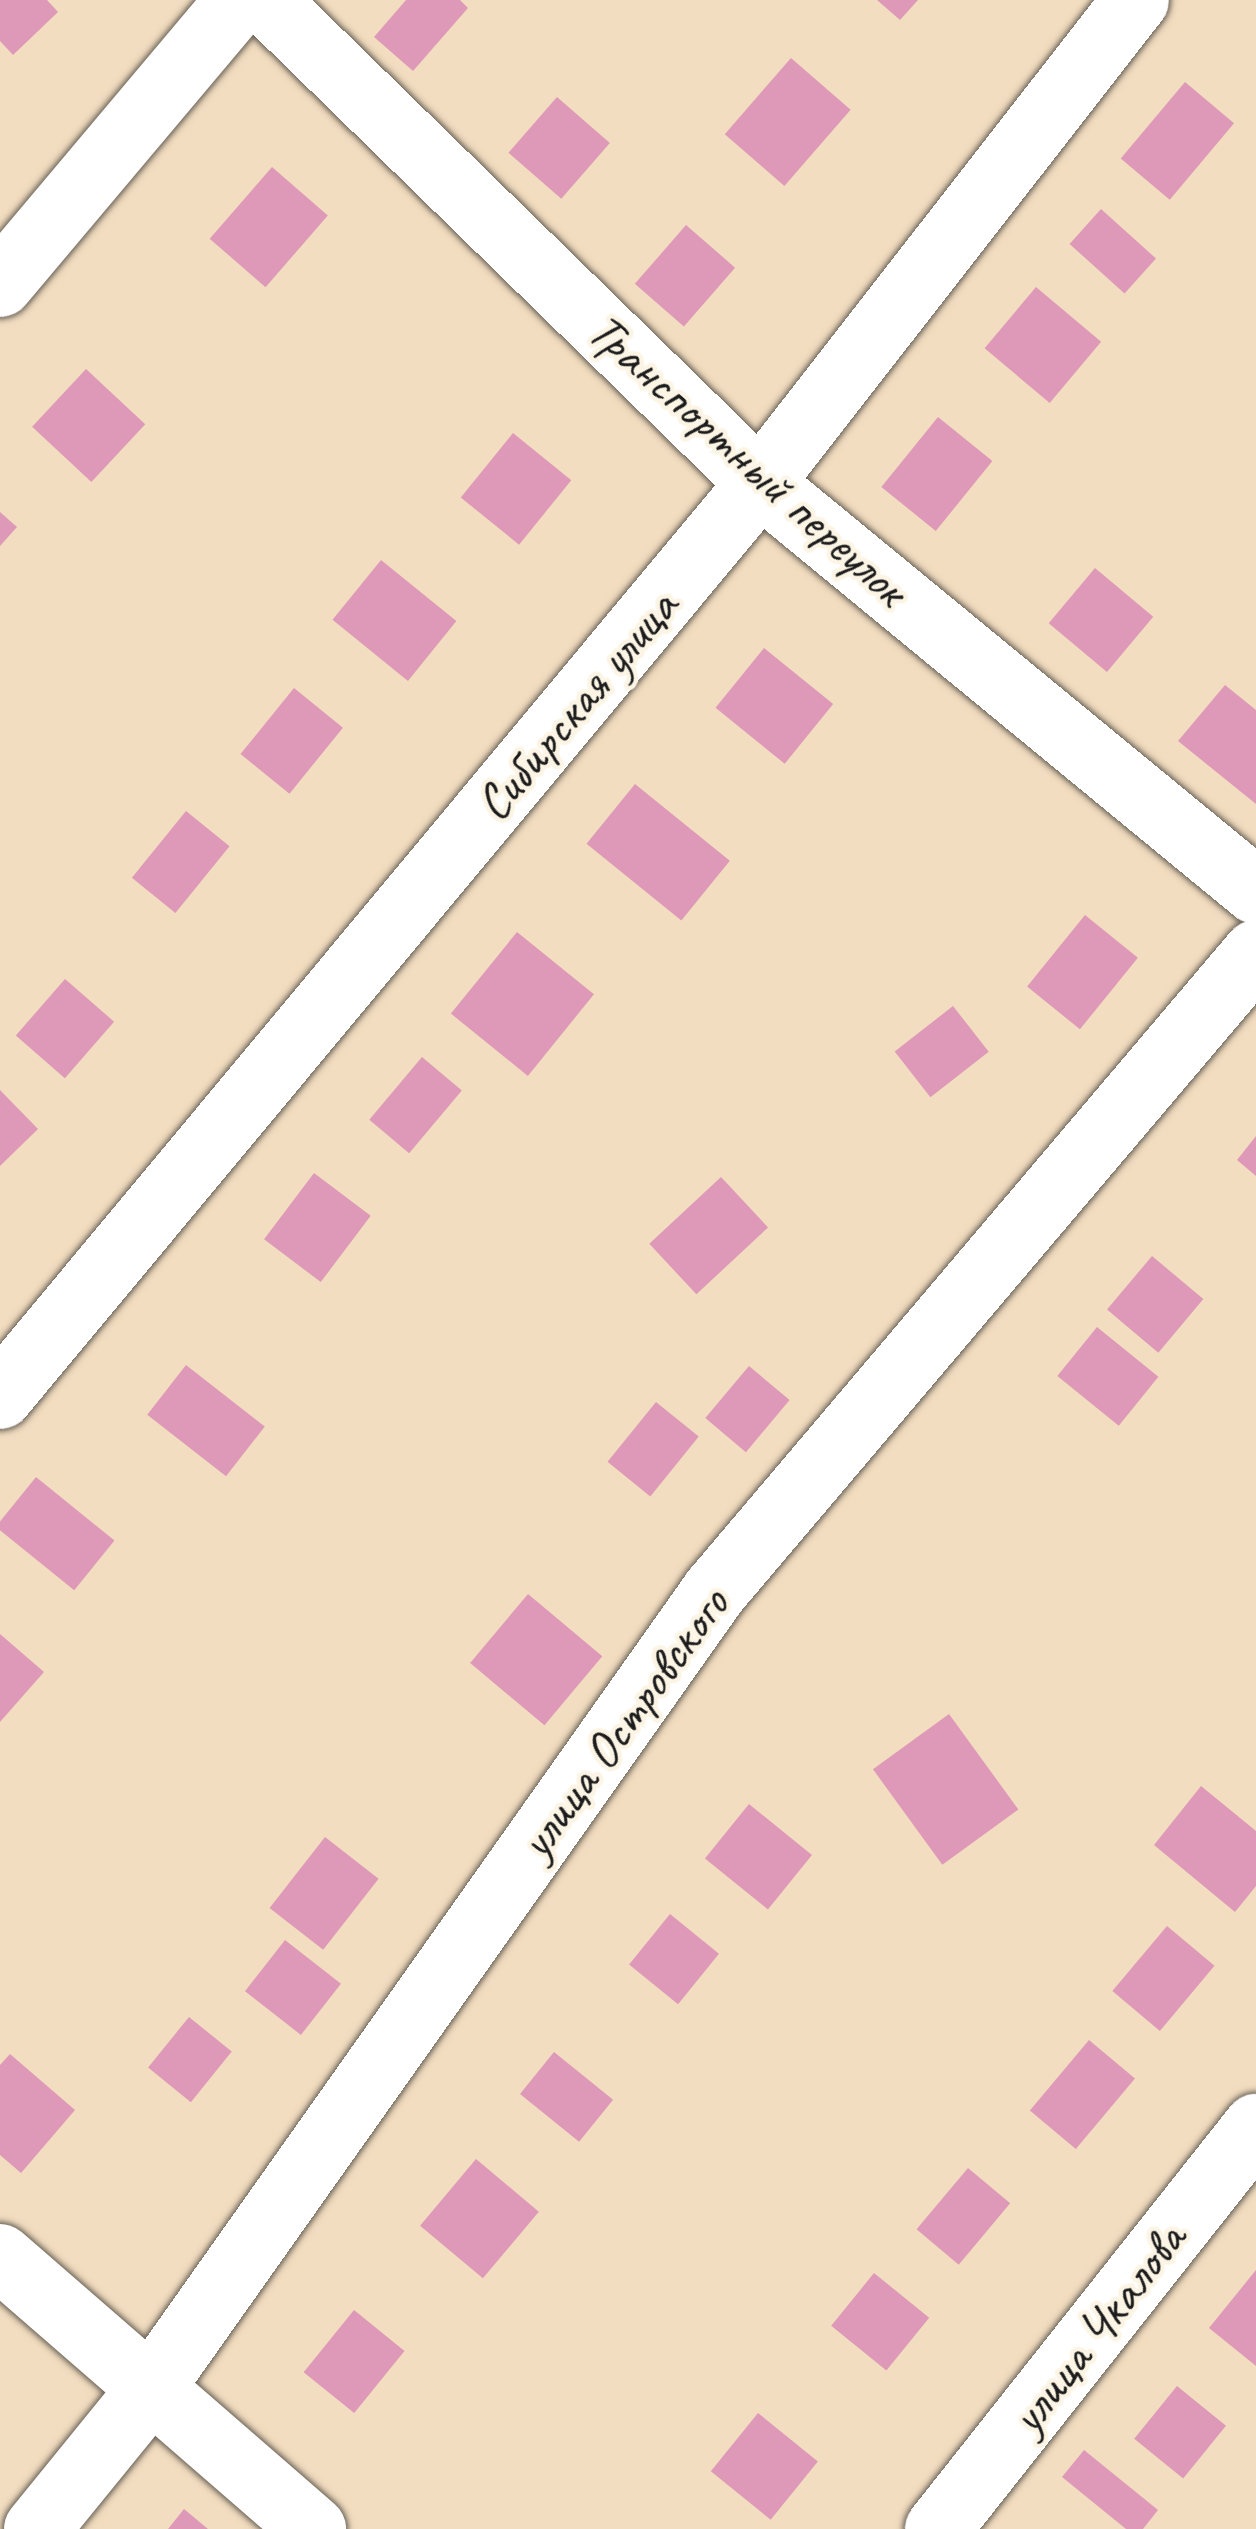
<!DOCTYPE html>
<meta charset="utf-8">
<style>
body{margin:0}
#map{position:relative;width:1256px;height:2529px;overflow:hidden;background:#f3ddc0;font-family:Caveat,sans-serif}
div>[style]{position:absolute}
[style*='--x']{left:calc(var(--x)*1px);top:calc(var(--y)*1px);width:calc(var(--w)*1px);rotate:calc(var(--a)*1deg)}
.building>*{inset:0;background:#dd99b7;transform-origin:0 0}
.roads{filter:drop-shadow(0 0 3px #676055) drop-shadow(0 0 3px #676055)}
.minor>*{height:66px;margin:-33px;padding:0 33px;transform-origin:33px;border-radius:33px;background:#fff}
span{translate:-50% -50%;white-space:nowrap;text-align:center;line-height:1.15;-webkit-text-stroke:9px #fcf5e5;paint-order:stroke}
.street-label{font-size:51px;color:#1c1c1c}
</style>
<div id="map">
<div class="building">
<div style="clip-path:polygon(0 0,47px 0,58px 12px,13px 55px,0 41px)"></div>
<div style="clip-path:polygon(406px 0,460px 0,468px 8px,413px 71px,374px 37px)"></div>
<div style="clip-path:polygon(877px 0,918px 0,900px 20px)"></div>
<div style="left:791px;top:58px;width:79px;height:101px;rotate:41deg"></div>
<div style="left:1185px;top:82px;width:64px;height:100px;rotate:40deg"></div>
<div style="left:557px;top:97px;width:70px;height:74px;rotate:41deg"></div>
<div style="left:272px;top:167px;width:74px;height:95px;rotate:41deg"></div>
<div style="left:1101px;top:209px;width:74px;height:47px;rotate:42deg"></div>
<div style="left:686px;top:225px;width:65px;height:78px;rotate:41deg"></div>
<div style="left:1036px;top:287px;width:85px;height:80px;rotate:40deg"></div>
<div style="left:86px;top:369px;width:81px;height:79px;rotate:43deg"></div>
<div style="left:938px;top:417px;width:70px;height:90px;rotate:39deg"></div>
<div style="left:513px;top:433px;width:75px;height:83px;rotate:39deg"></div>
<div style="clip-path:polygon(0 512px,17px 527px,0 546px)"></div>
<div style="left:381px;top:560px;width:97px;height:77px;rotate:39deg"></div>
<div style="left:1095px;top:568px;width:76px;height:72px;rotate:40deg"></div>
<div style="left:764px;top:648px;width:89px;height:77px;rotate:39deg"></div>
<div style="clip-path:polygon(1225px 685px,1256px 710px,1256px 804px,1178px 741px)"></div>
<div style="left:294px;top:688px;width:63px;height:85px;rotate:39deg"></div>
<div style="left:635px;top:784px;width:122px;height:77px;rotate:39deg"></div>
<div style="left:186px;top:811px;width:56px;height:86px;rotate:39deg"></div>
<div style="left:1085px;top:915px;width:68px;height:92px;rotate:39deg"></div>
<div style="left:517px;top:932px;width:99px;height:105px;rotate:39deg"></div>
<div style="left:65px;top:979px;width:65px;height:75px;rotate:41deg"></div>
<div style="left:953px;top:1006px;width:58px;height:74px;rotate:52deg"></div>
<div style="left:422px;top:1057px;width:52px;height:82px;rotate:40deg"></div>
<div style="clip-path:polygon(0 1090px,38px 1129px,0 1166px)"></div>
<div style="clip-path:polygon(1256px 1136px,1256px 1176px,1237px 1160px)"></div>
<div style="left:314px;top:1173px;width:71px;height:83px;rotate:37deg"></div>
<div style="left:721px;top:1177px;width:69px;height:98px;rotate:47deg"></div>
<div style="left:1152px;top:1256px;width:67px;height:70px;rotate:40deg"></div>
<div style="left:1097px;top:1327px;width:79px;height:63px;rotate:39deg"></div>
<div style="left:186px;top:1365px;width:100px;height:63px;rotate:38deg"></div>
<div style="left:749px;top:1366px;width:53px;height:68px;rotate:40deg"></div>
<div style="left:656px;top:1402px;width:55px;height:77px;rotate:39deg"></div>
<div style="left:36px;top:1477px;width:101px;height:64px;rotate:39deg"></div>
<div style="left:528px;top:1594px;width:97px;height:90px;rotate:40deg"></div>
<div style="clip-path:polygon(0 1634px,44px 1672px,0 1722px)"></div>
<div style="left:949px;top:1714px;width:118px;height:94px;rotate:54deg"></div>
<div style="clip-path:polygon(1201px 1786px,1256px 1831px,1256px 1886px,1235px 1912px,1154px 1845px)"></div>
<div style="left:749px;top:1804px;width:81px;height:70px;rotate:39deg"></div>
<div style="left:325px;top:1837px;width:68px;height:90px;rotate:38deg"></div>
<div style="left:670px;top:1914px;width:63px;height:65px;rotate:39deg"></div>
<div style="left:1167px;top:1926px;width:62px;height:85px;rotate:40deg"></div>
<div style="left:285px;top:1940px;width:71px;height:65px;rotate:38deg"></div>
<div style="left:189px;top:2017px;width:55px;height:65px;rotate:39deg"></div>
<div style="left:1089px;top:2040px;width:60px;height:92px;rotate:40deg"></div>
<div style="left:554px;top:2052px;width:76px;height:54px;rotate:39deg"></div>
<div style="clip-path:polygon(10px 2054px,75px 2110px,21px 2173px,0 2155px,0 2065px)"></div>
<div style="left:476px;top:2159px;width:82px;height:87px;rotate:40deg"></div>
<div style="left:968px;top:2168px;width:55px;height:80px;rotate:40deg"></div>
<div style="clip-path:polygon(1256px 2270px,1256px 2366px,1209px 2328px)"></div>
<div style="left:874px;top:2273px;width:71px;height:68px;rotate:39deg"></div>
<div style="left:354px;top:2310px;width:65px;height:80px;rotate:39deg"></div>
<div style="left:1177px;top:2386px;width:63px;height:68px;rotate:39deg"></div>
<div style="left:758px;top:2413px;width:77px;height:75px;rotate:39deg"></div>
<div style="clip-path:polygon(1084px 2450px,1158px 2510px,1143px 2529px,1126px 2529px,1062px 2477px)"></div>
<div style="clip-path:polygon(184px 2509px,208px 2529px,168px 2529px)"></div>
</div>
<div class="roads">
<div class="minor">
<div style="--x:265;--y:0;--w:692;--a:44.3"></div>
<div style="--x:760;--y:483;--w:642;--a:39.44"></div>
<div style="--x:0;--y:284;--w:371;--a:-49.9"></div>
<div style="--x:0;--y:1396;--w:1188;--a:-50.23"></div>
<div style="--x:760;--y:483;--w:612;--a:-52.1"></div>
<div style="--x:0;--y:2257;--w:415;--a:41"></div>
<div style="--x:37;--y:2529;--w:178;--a:-50.9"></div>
<div style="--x:149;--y:2391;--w:979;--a:-54.73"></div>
<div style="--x:714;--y:1592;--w:838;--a:-49.7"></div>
<div style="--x:938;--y:2529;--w:513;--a:-51.65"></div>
</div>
</div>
<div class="street-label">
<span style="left:748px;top:459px;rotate:42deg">Транспортный переулок</span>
<span style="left:576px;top:705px;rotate:-50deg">Сибирская улица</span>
<span style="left:623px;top:1723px;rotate:-54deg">улица Островского</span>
<span style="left:1097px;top:2328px;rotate:-52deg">улица Чкалова</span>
</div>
</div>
